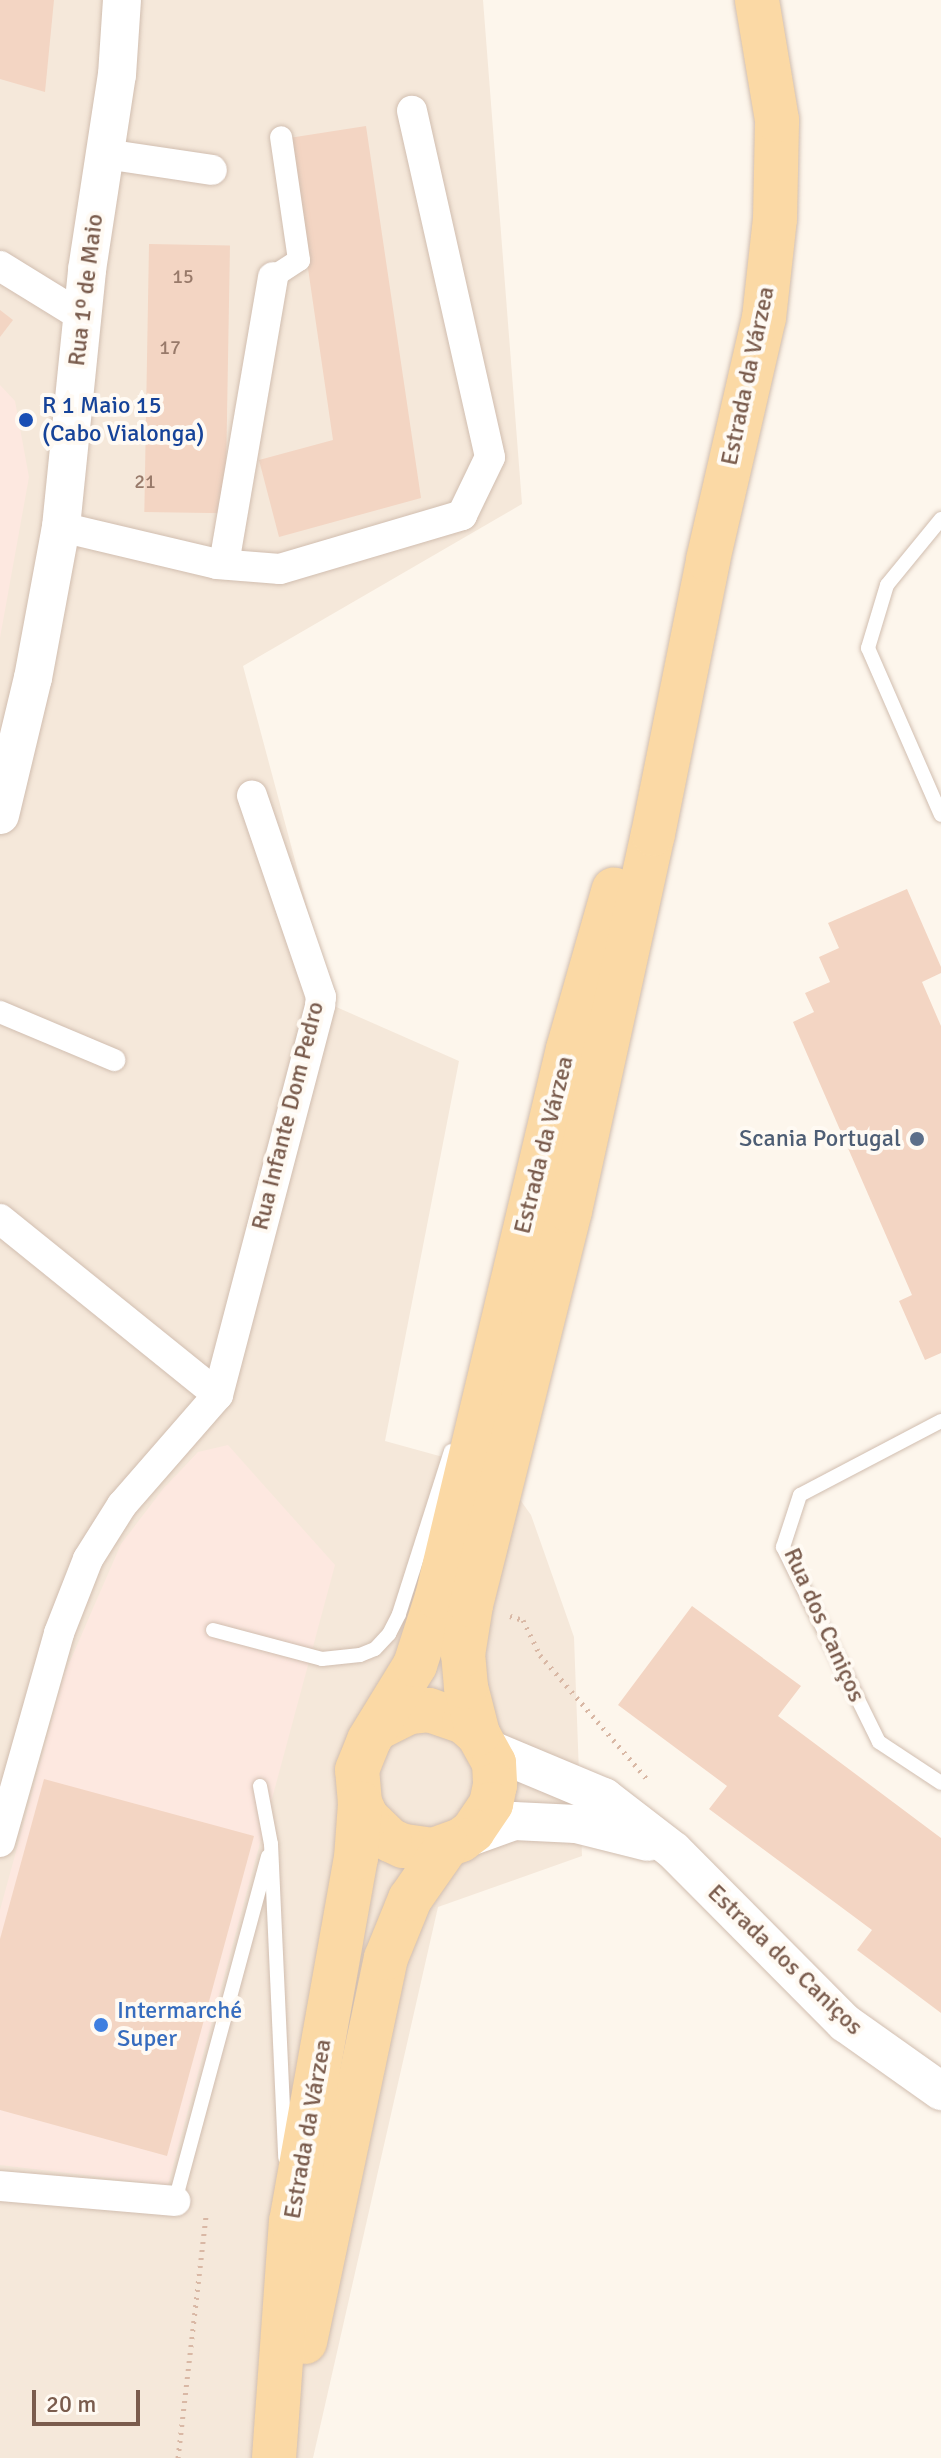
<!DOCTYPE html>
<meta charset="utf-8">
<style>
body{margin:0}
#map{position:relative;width:941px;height:2458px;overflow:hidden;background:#fdf6ec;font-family:Signika,sans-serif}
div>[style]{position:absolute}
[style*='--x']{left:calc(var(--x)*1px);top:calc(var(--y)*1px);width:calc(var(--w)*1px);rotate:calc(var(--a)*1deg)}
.residential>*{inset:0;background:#f5e8da}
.commercial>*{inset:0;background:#fde8e0}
.building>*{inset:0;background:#f3d5c3;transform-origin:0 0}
.path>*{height:5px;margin-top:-2.5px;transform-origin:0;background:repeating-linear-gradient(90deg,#d9b8a5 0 2px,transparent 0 8px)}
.roads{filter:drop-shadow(0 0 2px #d1beb0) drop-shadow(0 0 2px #d1beb0)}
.service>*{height:14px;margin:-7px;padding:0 7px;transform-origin:7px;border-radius:7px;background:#fff}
.pedestrian>*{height:22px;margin:-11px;padding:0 11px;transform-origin:11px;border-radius:11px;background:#fff}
.minor>*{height:30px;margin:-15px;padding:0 15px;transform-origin:15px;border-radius:15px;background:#fff}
.tertiary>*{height:38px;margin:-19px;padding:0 19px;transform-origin:19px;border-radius:19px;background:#fff}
.primary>*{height:44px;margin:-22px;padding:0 22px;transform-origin:22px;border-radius:22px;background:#fbd9a5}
.dots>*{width:22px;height:22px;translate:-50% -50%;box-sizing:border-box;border:4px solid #fffaf3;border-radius:50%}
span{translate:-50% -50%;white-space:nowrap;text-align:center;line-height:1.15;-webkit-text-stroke:8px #fffaf3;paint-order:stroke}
.number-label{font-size:20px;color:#987a6a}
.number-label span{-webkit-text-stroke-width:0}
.street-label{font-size:24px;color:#7a5c4d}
.transit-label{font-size:24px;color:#164399}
.left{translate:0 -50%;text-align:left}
.service-label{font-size:24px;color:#4e5e75}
.right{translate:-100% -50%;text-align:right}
.shop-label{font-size:24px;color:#366cbe}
.scale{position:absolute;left:32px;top:2390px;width:108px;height:36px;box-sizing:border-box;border:4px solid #7a5c4d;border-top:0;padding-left:10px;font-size:24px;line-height:28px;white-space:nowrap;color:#7a5c4d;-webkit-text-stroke:6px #fffaf3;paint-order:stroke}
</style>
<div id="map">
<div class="residential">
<div style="clip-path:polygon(0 0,483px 0,522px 504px,243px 666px,334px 1006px,459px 1061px,385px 1441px,501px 1473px,531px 1515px,574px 1637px,582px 1856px,438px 1907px,313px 2458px,0 2458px)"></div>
</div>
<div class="commercial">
<div style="clip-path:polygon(0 385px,15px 401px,29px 477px,0 638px)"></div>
<div style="clip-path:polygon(228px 1445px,335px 1565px,168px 2185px,0 2165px,0 1910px,64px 1675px,121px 1544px,163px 1489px,198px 1452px)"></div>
</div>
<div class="building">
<div style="clip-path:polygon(0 0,54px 0,45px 92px,0 79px)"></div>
<div style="clip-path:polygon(366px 126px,421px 498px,279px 537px,259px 460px,333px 440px,289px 138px)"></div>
<div style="left:149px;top:244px;width:81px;height:268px;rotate:1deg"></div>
<div style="clip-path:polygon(0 310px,13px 320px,0 337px)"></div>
<div style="clip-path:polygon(907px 889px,941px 967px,941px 973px,922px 982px,941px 1026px,941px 1353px,925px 1360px,899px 1301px,912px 1295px,793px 1022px,814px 1012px,805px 993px,830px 982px,819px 957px,839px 948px,828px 923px)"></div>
<div style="clip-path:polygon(692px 1606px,801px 1686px,778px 1716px,941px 1838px,941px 2013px,857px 1950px,872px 1930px,709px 1809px,727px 1786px,618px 1705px)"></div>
<div style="clip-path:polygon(44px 1779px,254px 1836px,167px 2156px,0 2110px,0 1939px)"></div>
</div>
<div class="path">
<div style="--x:510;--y:1616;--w:14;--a:17"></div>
<div style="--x:523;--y:1620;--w:39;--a:64"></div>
<div style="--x:540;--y:1655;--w:165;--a:49.2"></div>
<div style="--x:178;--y:2458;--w:243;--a:-83.4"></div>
</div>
<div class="roads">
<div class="service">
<div style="--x:941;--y:519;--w:85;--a:129.3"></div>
<div style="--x:887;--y:585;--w:66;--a:106.8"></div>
<div style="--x:868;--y:648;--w:182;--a:66.4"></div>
<div style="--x:941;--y:1421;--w:159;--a:152.3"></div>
<div style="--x:800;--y:1495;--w:55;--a:108.1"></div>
<div style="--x:783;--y:1547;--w:217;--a:63.8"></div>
<div style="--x:879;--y:1742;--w:74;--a:33.5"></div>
<div style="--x:213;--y:1630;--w:113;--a:14.9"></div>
<div style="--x:322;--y:1659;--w:38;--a:-6"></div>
<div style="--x:360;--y:1655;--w:16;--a:-22"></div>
<div style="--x:375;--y:1649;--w:21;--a:-47"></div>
<div style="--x:389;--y:1634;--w:22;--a:-63"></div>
<div style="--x:399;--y:1614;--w:171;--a:-72.3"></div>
<div style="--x:260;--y:1786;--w:59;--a:79.3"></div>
<div style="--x:271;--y:1844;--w:314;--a:87.4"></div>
<div style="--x:175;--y:2201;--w:357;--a:-74.9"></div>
</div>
<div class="pedestrian">
<div style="--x:273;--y:277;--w:31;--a:-33"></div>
<div style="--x:299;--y:260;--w:124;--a:-98.3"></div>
<div style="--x:0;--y:1012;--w:124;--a:22.8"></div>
</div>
<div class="minor">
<div style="--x:105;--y:154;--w:108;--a:8.5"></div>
<div style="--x:0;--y:266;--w:97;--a:31.6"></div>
<div style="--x:61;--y:527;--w:160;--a:13.3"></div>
<div style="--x:217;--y:564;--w:63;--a:4.5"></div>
<div style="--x:280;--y:569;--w:190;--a:-16.5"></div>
<div style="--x:462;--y:515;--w:64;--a:-64.2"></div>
<div style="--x:490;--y:457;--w:355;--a:-102.7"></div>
<div style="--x:224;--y:564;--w:291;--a:-80.3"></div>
<div style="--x:0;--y:1219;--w:280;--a:38.9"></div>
<div style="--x:0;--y:1842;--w:217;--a:-74.2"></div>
<div style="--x:59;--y:1633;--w:79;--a:-68.6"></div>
<div style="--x:88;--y:1559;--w:64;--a:-57.8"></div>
<div style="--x:122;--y:1505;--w:146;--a:-48.9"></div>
<div style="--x:218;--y:1395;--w:403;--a:-75.3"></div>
<div style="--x:320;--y:1005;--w:8;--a:-83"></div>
<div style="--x:321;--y:997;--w:213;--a:-108.9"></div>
<div style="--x:0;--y:2186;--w:176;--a:4.9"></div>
</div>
<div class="tertiary">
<div style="--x:0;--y:815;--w:141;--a:-76.5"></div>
<div style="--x:33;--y:678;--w:154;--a:-79.5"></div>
<div style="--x:61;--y:527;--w:258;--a:-84.2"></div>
<div style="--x:87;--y:270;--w:197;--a:-81.3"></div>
<div style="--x:117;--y:75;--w:75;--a:-86.2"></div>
<div style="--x:489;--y:1749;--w:125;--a:22.7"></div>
<div style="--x:604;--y:1797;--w:88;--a:37.6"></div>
<div style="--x:674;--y:1851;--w:243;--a:45.2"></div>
<div style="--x:845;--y:2023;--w:118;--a:35.3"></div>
<div style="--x:461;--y:1840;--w:56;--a:-19.7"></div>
<div style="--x:514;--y:1821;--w:62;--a:2.8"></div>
<div style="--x:576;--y:1824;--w:74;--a:14"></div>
</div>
<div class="primary">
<div style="--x:380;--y:1727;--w:34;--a:-27"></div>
<div style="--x:410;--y:1712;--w:19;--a:-6"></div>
<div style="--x:429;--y:1710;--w:37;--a:19"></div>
<div style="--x:464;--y:1722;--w:18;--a:41"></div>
<div style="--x:478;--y:1734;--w:33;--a:61"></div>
<div style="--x:494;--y:1763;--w:22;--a:87"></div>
<div style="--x:495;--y:1785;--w:19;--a:102"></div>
<div style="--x:491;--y:1804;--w:32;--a:124"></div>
<div style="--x:473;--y:1831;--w:15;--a:143"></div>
<div style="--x:461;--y:1840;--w:30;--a:160"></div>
<div style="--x:433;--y:1850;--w:30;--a:-172"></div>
<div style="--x:403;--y:1846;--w:14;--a:-155"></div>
<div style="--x:390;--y:1840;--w:32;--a:-136"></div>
<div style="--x:367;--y:1818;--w:17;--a:-115"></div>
<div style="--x:360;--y:1803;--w:33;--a:-95"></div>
<div style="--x:357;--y:1770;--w:32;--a:-68"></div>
<div style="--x:369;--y:1740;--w:88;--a:-58.5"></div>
<div style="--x:415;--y:1665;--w:71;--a:-72.1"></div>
<div style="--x:437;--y:1597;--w:563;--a:-76.56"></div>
<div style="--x:568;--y:1049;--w:166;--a:-74"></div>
<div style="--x:478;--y:1734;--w:49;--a:-104.3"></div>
<div style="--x:466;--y:1687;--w:32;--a:-95"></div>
<div style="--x:463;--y:1655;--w:51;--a:-80.9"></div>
<div style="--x:471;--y:1605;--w:406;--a:-75.9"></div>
<div style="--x:570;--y:1211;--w:386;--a:-77.6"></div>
<div style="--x:653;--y:834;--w:279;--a:-78.6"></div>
<div style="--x:708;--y:560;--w:248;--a:-77"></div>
<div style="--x:764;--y:318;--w:100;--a:-83.7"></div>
<div style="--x:775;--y:219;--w:99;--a:-88.8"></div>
<div style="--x:777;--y:120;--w:122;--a:-99.5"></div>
<div style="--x:305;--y:2342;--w:392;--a:-78.1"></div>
<div style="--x:386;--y:1958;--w:64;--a:-67.9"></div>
<div style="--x:410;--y:1899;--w:65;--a:-55.1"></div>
<div style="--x:274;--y:2458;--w:237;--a:-85.9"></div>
<div style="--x:291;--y:2222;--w:370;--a:-79.9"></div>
<div style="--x:356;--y:1858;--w:55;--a:-85.8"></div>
</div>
</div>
<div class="dots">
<div style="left:26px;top:420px;background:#1a4fb4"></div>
<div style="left:917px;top:1139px;background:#5c6f8a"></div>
<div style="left:101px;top:2025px;background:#3f7fe0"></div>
</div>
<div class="number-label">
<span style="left:183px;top:276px">15</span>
<span style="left:170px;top:347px">17</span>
<span style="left:145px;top:481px">21</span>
</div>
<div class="street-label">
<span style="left:86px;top:290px;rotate:-83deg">Rua 1º de Maio</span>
<span style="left:748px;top:376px;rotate:-78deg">Estrada da Várzea</span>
<span style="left:288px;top:1116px;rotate:-76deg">Rua Infante Dom Pedro</span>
<span style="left:544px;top:1145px;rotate:-76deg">Estrada da Várzea</span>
<span style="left:824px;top:1625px;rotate:66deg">Rua dos Caniços</span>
<span style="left:785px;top:1960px;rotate:44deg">Estrada dos Caniços</span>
<span style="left:308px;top:2129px;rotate:-80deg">Estrada da Várzea</span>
</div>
<div class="transit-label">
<span class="left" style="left:42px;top:420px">R 1 Maio 15<br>(Cabo Vialonga)</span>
</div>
<div class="service-label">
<span class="right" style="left:901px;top:1139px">Scania Portugal</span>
</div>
<div class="shop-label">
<span class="left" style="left:117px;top:2025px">Intermarché<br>Super</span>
</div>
<div class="scale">20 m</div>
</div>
